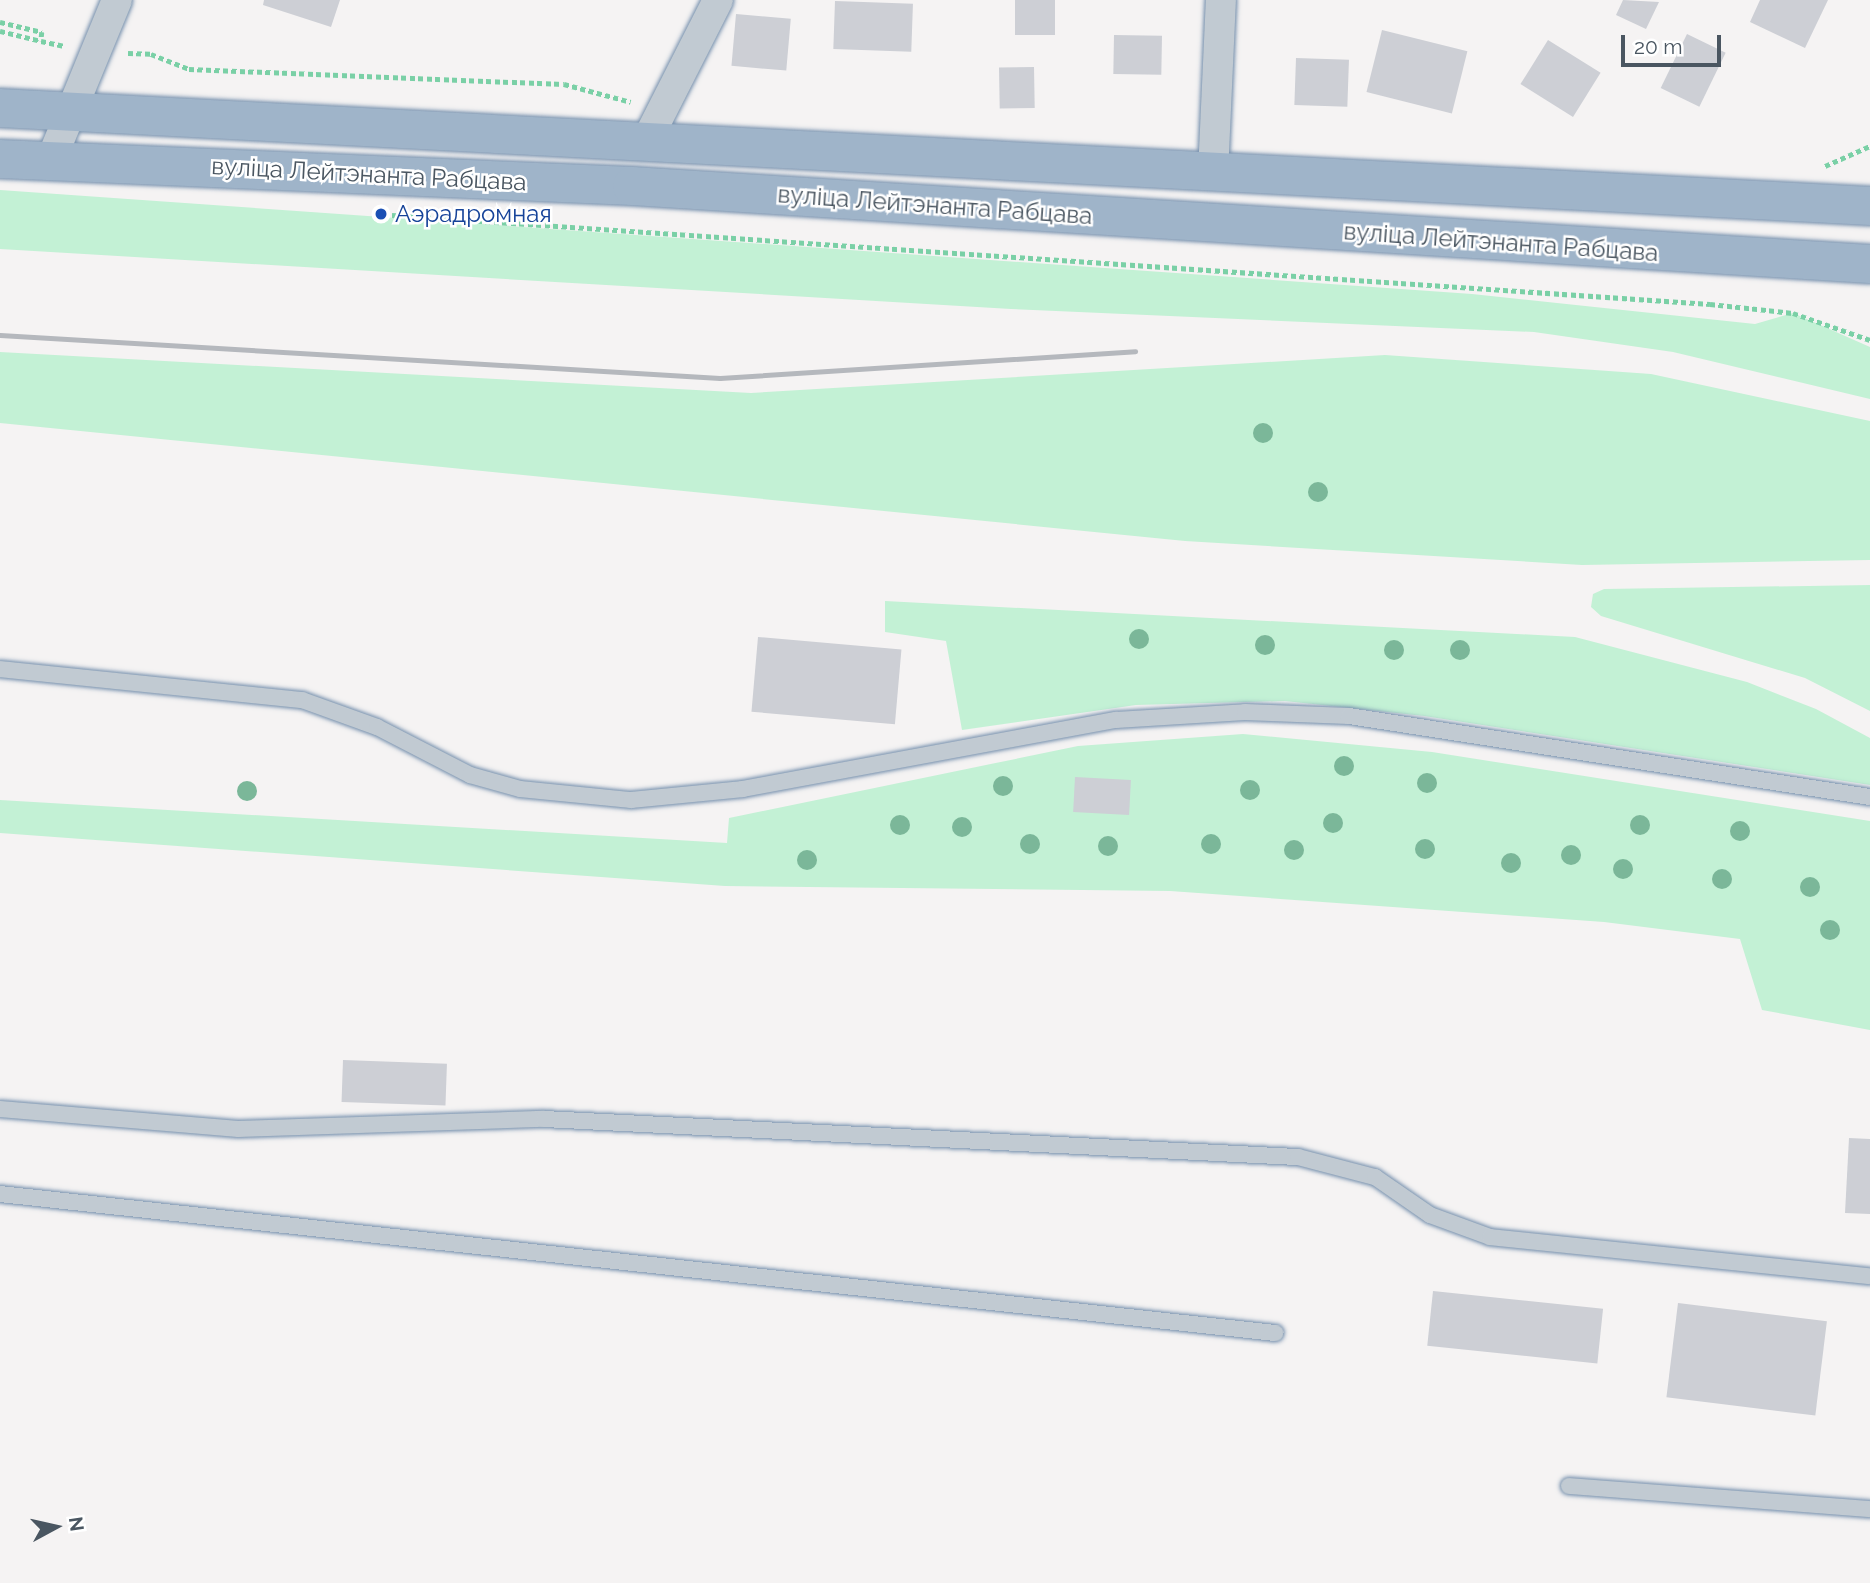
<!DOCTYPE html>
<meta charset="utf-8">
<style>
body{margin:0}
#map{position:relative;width:1870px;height:1583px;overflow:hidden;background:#f5f3f3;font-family:Raleway,sans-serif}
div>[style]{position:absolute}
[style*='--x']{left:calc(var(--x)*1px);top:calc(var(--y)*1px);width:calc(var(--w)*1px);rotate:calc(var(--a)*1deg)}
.green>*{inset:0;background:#c3f1d5}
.building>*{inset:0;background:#cdcfd5;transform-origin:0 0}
.path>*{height:4.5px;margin-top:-2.25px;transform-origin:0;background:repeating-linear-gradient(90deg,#7ad0a6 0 5px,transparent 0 8.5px)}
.roads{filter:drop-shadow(0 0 2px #7690ad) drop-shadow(0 0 2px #7690ad)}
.service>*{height:16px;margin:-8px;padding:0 8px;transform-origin:8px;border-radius:8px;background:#c1cad2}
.minor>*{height:30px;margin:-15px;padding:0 15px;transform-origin:15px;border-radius:15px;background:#c1cad2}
.trunk>*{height:38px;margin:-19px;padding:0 19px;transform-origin:19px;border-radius:19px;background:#9fb4c9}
.rail>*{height:5px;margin:-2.5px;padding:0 2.5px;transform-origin:2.5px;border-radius:2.5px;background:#b5b8bd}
.trees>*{width:20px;height:20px;margin:-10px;border-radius:50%;background:#7bb799}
.dots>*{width:19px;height:19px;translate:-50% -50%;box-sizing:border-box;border:4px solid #fff;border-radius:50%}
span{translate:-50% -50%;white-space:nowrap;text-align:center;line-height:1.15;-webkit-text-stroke:5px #fff;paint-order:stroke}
.street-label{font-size:24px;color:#4a5661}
.transit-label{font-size:24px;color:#164399}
.left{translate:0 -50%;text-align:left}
.north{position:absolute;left:21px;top:1492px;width:70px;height:70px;-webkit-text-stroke:5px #fff;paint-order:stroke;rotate:82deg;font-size:19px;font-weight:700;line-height:28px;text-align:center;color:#4a5661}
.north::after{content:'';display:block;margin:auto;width:24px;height:32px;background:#4a5661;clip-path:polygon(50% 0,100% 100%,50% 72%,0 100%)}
.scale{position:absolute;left:1621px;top:35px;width:100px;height:32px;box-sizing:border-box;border:4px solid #4a5661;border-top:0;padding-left:9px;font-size:21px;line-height:24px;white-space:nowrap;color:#4a5661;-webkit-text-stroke:5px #fff;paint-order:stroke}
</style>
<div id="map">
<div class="green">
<div style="clip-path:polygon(0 190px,1472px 294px,1755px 324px,1793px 313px,1870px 347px,1870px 399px,1673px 352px,1534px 332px,1011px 309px,0 249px)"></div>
<div style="clip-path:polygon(0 352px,751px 393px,1385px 355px,1651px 374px,1870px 421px,1870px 560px,1582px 565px,1185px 541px,0 423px)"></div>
<div style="clip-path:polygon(1870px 585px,1870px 711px,1805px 678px,1601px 616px,1591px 607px,1593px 594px,1604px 589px)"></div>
<div style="clip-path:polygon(885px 601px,1575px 637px,1747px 682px,1816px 709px,1870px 738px,1870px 785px,1424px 716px,1285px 701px,1136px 705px,962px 730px,946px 641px,885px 632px)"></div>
<div style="clip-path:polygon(1243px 734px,1432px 752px,1870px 821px,1870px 1030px,1762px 1010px,1740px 939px,1604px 922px,1170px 891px,725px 886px,0 833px,0 800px,727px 843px,729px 818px,1078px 746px)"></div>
</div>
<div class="building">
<div style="clip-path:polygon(264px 0,340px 0,331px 27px,263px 5px)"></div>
<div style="left:1015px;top:0;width:40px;height:35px"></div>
<div style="clip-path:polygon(1623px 0,1659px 2px,1646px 29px,1616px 15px)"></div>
<div style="clip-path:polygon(1760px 0,1828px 0,1805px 48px,1750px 22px)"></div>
<div style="left:835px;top:1px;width:78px;height:48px;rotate:2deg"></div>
<div style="left:736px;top:14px;width:55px;height:52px;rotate:5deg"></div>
<div style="left:1382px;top:30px;width:88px;height:64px;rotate:14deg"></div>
<div style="left:1687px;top:34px;width:43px;height:60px;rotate:26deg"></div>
<div style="left:1114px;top:35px;width:48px;height:39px;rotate:1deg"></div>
<div style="left:1548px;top:40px;width:62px;height:52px;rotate:32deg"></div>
<div style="left:1296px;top:58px;width:53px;height:47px;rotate:2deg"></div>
<div style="left:1034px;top:67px;width:41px;height:35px;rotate:89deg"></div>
<div style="left:758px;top:637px;width:144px;height:75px;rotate:5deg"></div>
<div style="left:1075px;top:777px;width:56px;height:35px;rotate:3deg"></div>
<div style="left:343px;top:1060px;width:104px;height:42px;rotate:2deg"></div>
<div style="clip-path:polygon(1849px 1138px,1870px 1139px,1870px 1214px,1845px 1213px)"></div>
<div style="left:1433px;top:1291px;width:171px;height:55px;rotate:6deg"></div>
<div style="left:1678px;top:1303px;width:150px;height:95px;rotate:7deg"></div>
</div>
<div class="path">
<div style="--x:0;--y:22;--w:43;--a:13.4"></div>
<div style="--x:42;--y:32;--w:9;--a:96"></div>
<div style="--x:41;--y:41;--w:24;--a:12"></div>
<div style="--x:0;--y:31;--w:42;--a:13.7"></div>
<div style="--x:128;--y:53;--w:23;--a:2"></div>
<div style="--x:151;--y:54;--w:41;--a:21.5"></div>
<div style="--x:189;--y:69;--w:375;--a:2.3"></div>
<div style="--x:564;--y:84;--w:69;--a:15"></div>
<div style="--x:1825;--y:166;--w:49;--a:-24"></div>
<div style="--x:392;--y:215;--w:1321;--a:3.86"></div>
<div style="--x:1710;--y:304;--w:83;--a:6.2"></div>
<div style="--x:1793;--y:313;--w:82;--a:19.3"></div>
</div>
<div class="roads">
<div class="service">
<div style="--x:0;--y:669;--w:304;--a:5.9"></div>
<div style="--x:302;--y:700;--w:80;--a:19.8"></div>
<div style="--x:377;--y:727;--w:105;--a:27.3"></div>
<div style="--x:470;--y:775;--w:52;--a:15.6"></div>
<div style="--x:520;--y:789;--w:112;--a:5.7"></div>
<div style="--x:631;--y:800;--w:113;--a:-5.6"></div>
<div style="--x:743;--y:789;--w:379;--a:-10.5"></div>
<div style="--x:1116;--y:720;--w:129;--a:-3.5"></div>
<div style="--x:1245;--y:712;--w:104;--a:2.2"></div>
<div style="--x:1349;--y:716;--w:527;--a:8.84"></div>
<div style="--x:0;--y:1109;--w:239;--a:4.8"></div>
<div style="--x:238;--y:1129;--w:306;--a:-1.9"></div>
<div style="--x:544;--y:1119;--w:755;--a:2.89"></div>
<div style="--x:1298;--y:1157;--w:80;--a:14.6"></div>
<div style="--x:1375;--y:1177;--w:67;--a:34.6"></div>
<div style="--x:1430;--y:1215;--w:64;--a:20.1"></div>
<div style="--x:1490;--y:1237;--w:382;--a:5.9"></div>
<div style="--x:0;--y:1194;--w:1283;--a:6.22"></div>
<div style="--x:1569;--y:1486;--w:302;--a:4.4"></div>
</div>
<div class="minor">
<div style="--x:647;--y:140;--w:157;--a:-63.1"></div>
<div style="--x:51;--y:160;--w:173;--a:-67.6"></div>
<div style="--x:1213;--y:174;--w:174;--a:-87.4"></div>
</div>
<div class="trunk">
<div style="--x:0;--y:108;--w:1873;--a:3"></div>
<div style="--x:0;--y:159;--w:633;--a:2.45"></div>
<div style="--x:632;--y:186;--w:1240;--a:3.61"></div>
</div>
</div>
<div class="rail">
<div style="--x:0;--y:335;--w:721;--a:3.42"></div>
<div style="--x:720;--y:378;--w:416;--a:-3.7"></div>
</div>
<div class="trees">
<div style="left:1263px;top:433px"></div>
<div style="left:1318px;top:492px"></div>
<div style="left:1139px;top:639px"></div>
<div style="left:1265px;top:645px"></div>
<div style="left:1394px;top:650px"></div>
<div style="left:1460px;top:650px"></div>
<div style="left:1344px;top:766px"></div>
<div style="left:1427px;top:783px"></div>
<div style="left:1003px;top:786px"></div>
<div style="left:1250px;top:790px"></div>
<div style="left:247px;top:791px"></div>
<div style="left:1333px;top:823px"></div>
<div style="left:900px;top:825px"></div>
<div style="left:1640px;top:825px"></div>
<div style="left:962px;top:827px"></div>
<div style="left:1740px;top:831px"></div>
<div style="left:1030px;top:844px"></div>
<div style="left:1211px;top:844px"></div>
<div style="left:1108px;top:846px"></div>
<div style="left:1425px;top:849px"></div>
<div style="left:1294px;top:850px"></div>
<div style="left:1571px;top:855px"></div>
<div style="left:807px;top:860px"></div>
<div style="left:1511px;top:863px"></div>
<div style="left:1623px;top:869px"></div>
<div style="left:1722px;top:879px"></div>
<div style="left:1810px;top:887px"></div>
<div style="left:1830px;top:930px"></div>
</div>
<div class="dots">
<div style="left:381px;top:214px;background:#1a4fb4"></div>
</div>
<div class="street-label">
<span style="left:369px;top:174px;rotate:3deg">вуліца Лейтэнанта Рабцава</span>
<span style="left:935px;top:205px;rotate:4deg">вуліца Лейтэнанта Рабцава</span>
<span style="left:1501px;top:242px;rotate:4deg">вуліца Лейтэнанта Рабцава</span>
</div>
<div class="transit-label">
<span class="left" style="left:395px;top:214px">Аэрадромная</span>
</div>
<div class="north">N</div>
<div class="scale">20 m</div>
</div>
